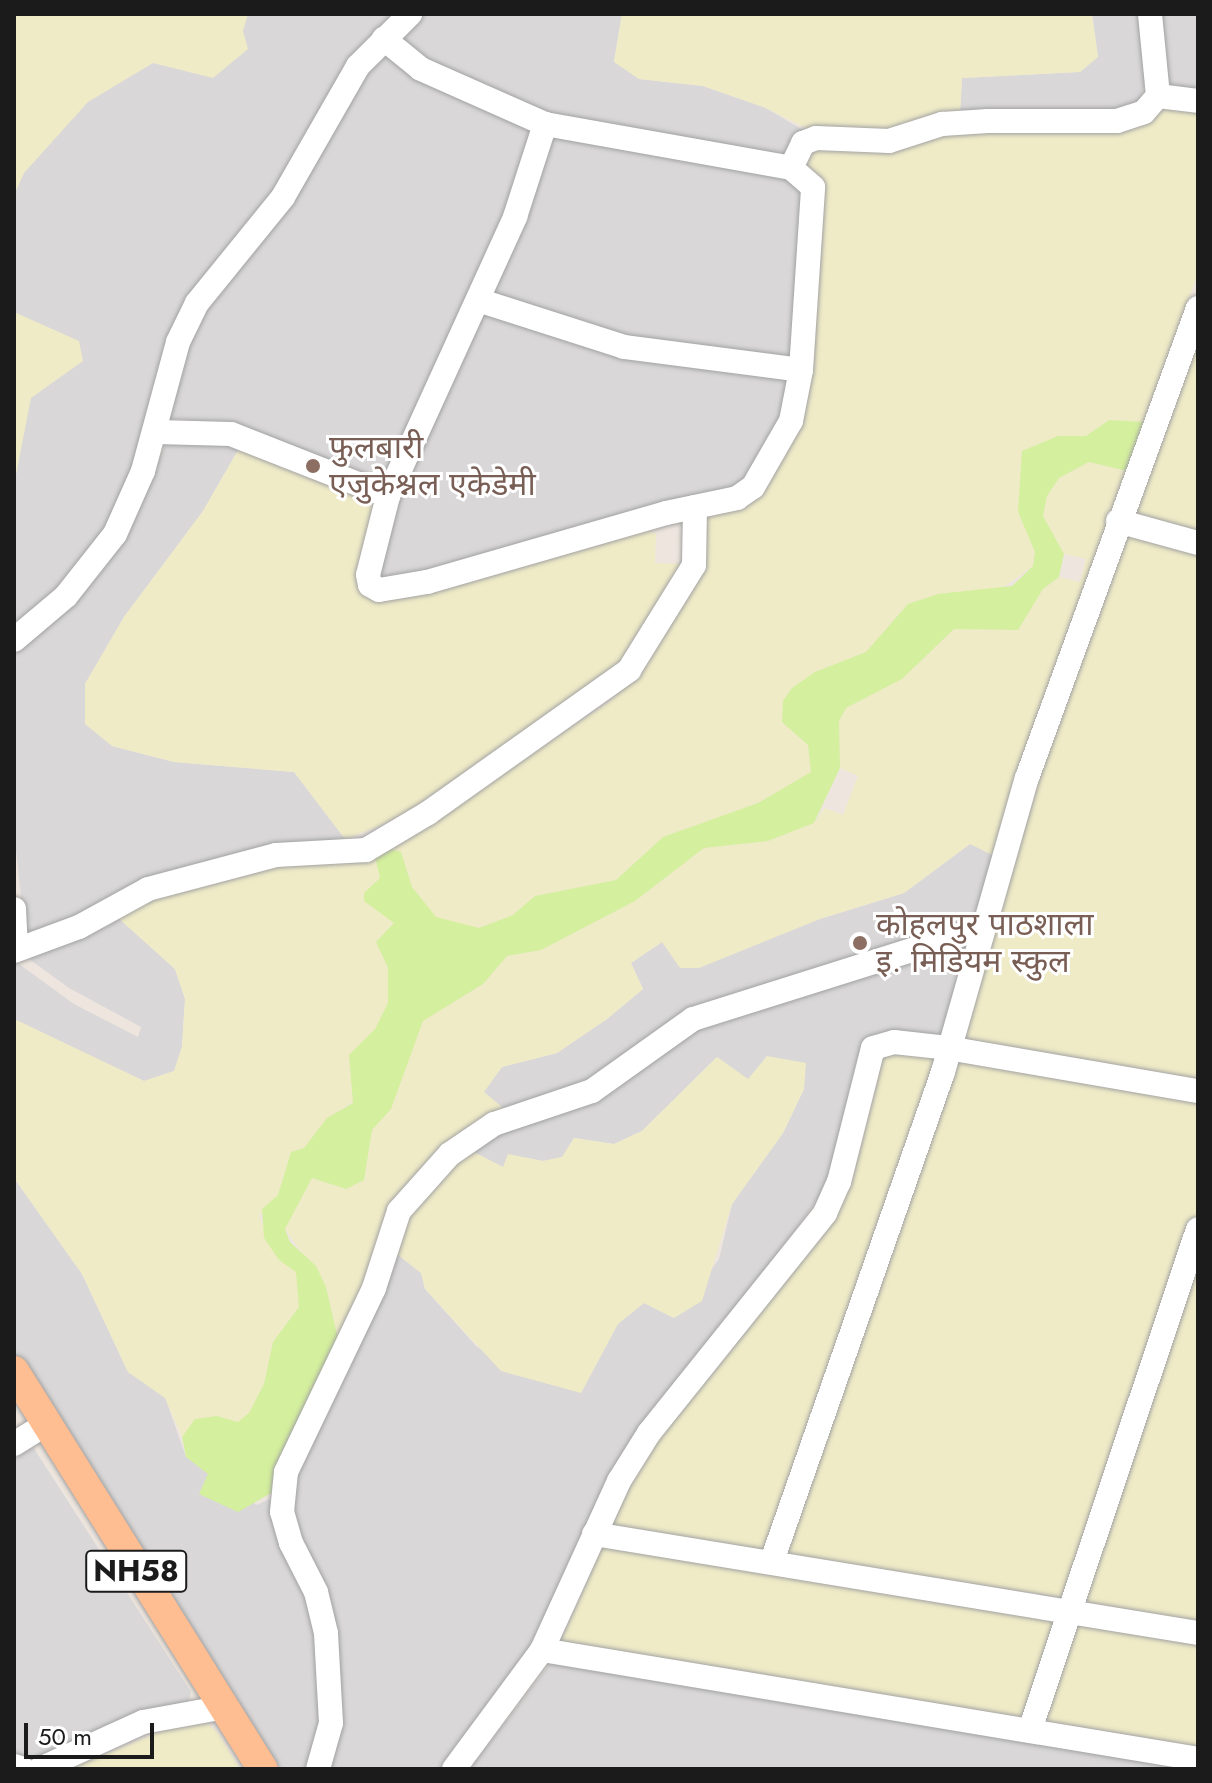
<!DOCTYPE html>
<meta charset="utf-8">
<style>
body{margin:0}
#map{position:relative;width:1212px;height:1783px;overflow:hidden;background:#eee6de;font-family:Jost,"Noto Sans Devanagari",sans-serif}
div>[style]{position:absolute}
[style*='--x']{left:calc(var(--x)*1px);top:calc(var(--y)*1px);width:calc(var(--w)*1px);rotate:calc(var(--a)*1deg)}
.residential>*{inset:0;background:#d9d7d8}
.farmland>*{inset:0;background:#efebc7}
.grass>*{inset:0;background:#d4ef9d}
.roads{filter:drop-shadow(0 0 2px #a2a2a2) drop-shadow(0 0 2px #a2a2a2)}
.minor>*{height:24px;margin:-12px;padding:0 12px;transform-origin:12px;border-radius:12px;background:#fff}
.major>*{height:30px;margin:-15px;padding:0 15px;transform-origin:15px;border-radius:15px;background:#ffbd92}
.dots>*{width:22px;height:22px;translate:-50% -50%;box-sizing:border-box;border:4px solid #fff;border-radius:50%}
span{translate:-50% -50%;white-space:nowrap;text-align:center;line-height:1.15;-webkit-text-stroke:6px #fff;paint-order:stroke}
.shield-label span{padding:2px 6px;background:#fff;border:2px solid;border-radius:6px;-webkit-text-stroke-width:0}
.shield-label{font-size:30px;color:#1b1b1b;font-weight:700}
.education-label{font-size:32px;color:#785e54}
.left{translate:0 -50%;text-align:left}
.frame{position:absolute;inset:0;border:16px solid #1b1b1b;pointer-events:none}
.scale{position:absolute;left:24px;top:1723px;width:130px;height:36px;box-sizing:border-box;border:4px solid #1b1b1b;border-top:0;padding-left:10px;font-size:24px;line-height:28px;white-space:nowrap;color:#1b1b1b;-webkit-text-stroke:6px #fff;paint-order:stroke}
</style>
<div id="map">
<div class="residential">
<div style="clip-path:polygon(14px 14px,394px 14px,278px 189px,217px 259px,181px 316px,152px 388px,140px 452px,112px 530px,50px 601px,14px 632px)"></div>
<div style="clip-path:polygon(424px 14px,622px 14px,614px 61px,639px 79px,703px 86px,766px 108px,803px 130px,784px 157px,547px 116px,421px 58px,401px 43px,402px 35px)"></div>
<div style="clip-path:polygon(1092px 14px,1144px 14px,1149px 70px,1137px 110px,960px 114px,962px 78px,1080px 72px,1098px 56px)"></div>
<div style="clip-path:polygon(1158px 14px,1198px 14px,1198px 92px,1166px 85px)"></div>
<div style="clip-path:polygon(381px 53px,531px 128px,521px 183px,394px 462px,381px 474px,370px 474px,220px 422px,165px 418px,181px 348px)"></div>
<div style="clip-path:polygon(550px 133px,767px 170px,805px 187px,791px 396px,747px 482px,727px 492px,393px 578px,381px 577px,378px 566px,394px 495px,457px 375px)"></div>
<div style="clip-path:polygon(176px 439px,241px 445px,203px 511px,124px 617px,85px 684px,112px 746px,174px 762px,294px 772px,345px 839px,318px 841px,25px 935px,14px 831px,14px 656px,121px 546px,166px 444px)"></div>
<div style="clip-path:polygon(970px 844px,997px 857px,975px 921px,763px 994px,604px 1074px,509px 1113px,483px 1092px,502px 1067px,557px 1053px,607px 1019px,643px 989px,631px 963px,662px 942px,820px 919px,904px 893px)"></div>
<div style="clip-path:polygon(116px 916px,175px 969px,185px 999px,182px 1047px,174px 1071px,144px 1081px,14px 1019px,15px 961px,74px 1004px,138px 1037px,141px 1027px,69px 988px,29px 959px,35px 951px)"></div>
<div style="clip-path:polygon(973px 944px,945px 1034px,875px 1035px,860px 1056px,827px 1187px,615px 1475px,527px 1651px,444px 1769px,322px 1769px,336px 1729px,290px 1486px,397px 1254px,421px 1273px,425px 1289px,477px 1347px,581px 1393px,618px 1323px,644px 1303px,674px 1318px,719px 1259px,732px 1204px,783px 1133px,804px 1089px,748px 1080px,717px 1057px,642px 1131px,614px 1144px,574px 1138px,563px 1157px,543px 1161px,509px 1155px,503px 1168px,466px 1148px,684px 1034px)"></div>
<div style="clip-path:polygon(14px 1178px,82px 1274px,128px 1372px,165px 1397px,186px 1457px,257px 1505px,269px 1499px,277px 1509px,313px 1602px,324px 1718px,309px 1769px,280px 1769px,265px 1754px,14px 1354px)"></div>
<div style="clip-path:polygon(33px 1447px,191px 1692px,188px 1703px,106px 1725px,49px 1756px,26px 1761px,14px 1755px,14px 1459px)"></div>
<div style="clip-path:polygon(552px 1661px,1198px 1769px,470px 1769px)"></div>
</div>
<div class="farmland">
<div style="clip-path:polygon(14px 14px,248px 14px,243px 31px,248px 49px,213px 78px,153px 63px,88px 102px,24px 173px,14px 195px)"></div>
<div style="clip-path:polygon(622px 14px,1092px 14px,1098px 57px,1080px 72px,962px 78px,960px 114px,905px 133px,814px 132px,766px 108px,703px 86px,639px 79px,614px 62px)"></div>
<div style="clip-path:polygon(1165px 107px,1198px 111px,1198px 273px,1144px 422px,1109px 420px,1086px 436px,1058px 436px,1018px 512px,1035px 552px,1033px 566px,998px 591px,938px 594px,908px 604px,866px 652px,815px 672px,782px 722px,808px 745px,811px 772px,758px 803px,663px 837px,616px 880px,535px 896px,513px 915px,479px 928px,436px 918px,412px 887px,401px 852px,387px 848px,608px 703px,638px 675px,710px 511px,788px 445px,808px 147px)"></div>
<div style="clip-path:polygon(14px 312px,79px 341px,83px 361px,31px 398px,14px 485px)"></div>
<div style="clip-path:polygon(1198px 334px,1198px 535px,1130px 515px)"></div>
<div style="clip-path:polygon(241px 445px,376px 501px,379px 599px,403px 599px,642px 528px,656px 534px,655px 563px,685px 564px,622px 664px,399px 818px,345px 839px,294px 772px,174px 762px,112px 746px,85px 724px,85px 684px,124px 617px,203px 511px)"></div>
<div style="clip-path:polygon(1089px 462px,1127px 471px,997px 857px,970px 844px,904px 893px,820px 919px,699px 968px,680px 968px,662px 942px,631px 963px,643px 989px,607px 1019px,557px 1053px,502px 1067px,484px 1092px,509px 1113px,475px 1125px,383px 1241px,338px 1339px,326px 1287px,285px 1229px,312px 1178px,346px 1189px,364px 1180px,372px 1130px,391px 1109px,423px 1021px,483px 984px,507px 956px,541px 950px,635px 901px,704px 848px,768px 841px,814px 823px,825px 808px,843px 815px,858px 776px,840px 768px,839px 721px,846px 708px,902px 679px,954px 629px,1018px 630px,1043px 589px,1059px 577px,1080px 582px,1086px 559px,1064px 554px,1043px 516px,1047px 496px,1059px 478px)"></div>
<div style="clip-path:polygon(1126px 529px,1198px 546px,1198px 1081px,960px 1040px,1022px 826px)"></div>
<div style="clip-path:polygon(375px 857px,380px 878px,364px 893px,394px 923px,376px 942px,388px 968px,388px 1003px,375px 1029px,349px 1056px,353px 1102px,327px 1118px,304px 1148px,291px 1152px,278px 1195px,259px 1216px,275px 1255px,297px 1272px,299px 1307px,273px 1342px,264px 1384px,249px 1413px,238px 1422px,217px 1416px,196px 1419px,182px 1437px,165px 1398px,128px 1372px,82px 1274px,14px 1178px,14px 1019px,144px 1081px,174px 1071px,182px 1047px,185px 999px,175px 969px,116px 916px,146px 899px,265px 866px)"></div>
<div style="clip-path:polygon(882px 1048px,940px 1058px,766px 1551px,610px 1527px,650px 1448px,822px 1227px)"></div>
<div style="clip-path:polygon(767px 1056px,806px 1063px,804px 1089px,783px 1133px,732px 1204px,702px 1301px,674px 1318px,644px 1303px,618px 1324px,581px 1393px,501px 1371px,425px 1289px,421px 1273px,397px 1254px,399px 1224px,466px 1148px,503px 1167px,508px 1154px,543px 1161px,562px 1157px,574px 1138px,614px 1144px,642px 1131px,717px 1057px,748px 1079px)"></div>
<div style="clip-path:polygon(954px 1057px,1198px 1096px,1198px 1209px,1068px 1593px,1062px 1597px,788px 1558px,786px 1552px)"></div>
<div style="clip-path:polygon(1198px 1256px,1198px 1627px,1086px 1605px,1081px 1596px)"></div>
<div style="clip-path:polygon(604px 1544px,1055px 1616px,1022px 1718px,835px 1691px,756px 1673px,560px 1643px)"></div>
<div style="clip-path:polygon(1081px 1624px,1198px 1641px,1198px 1752px,1048px 1728px,1047px 1714px,1071px 1634px)"></div>
<div style="clip-path:polygon(199px 1716px,217px 1732px,240px 1769px,69px 1769px)"></div>
</div>
<div class="grass">
<div style="clip-path:polygon(1109px 420px,1144px 422px,1127px 471px,1089px 462px,1059px 478px,1047px 496px,1043px 516px,1064px 554px,1059px 577px,1043px 589px,1018px 630px,954px 629px,902px 679px,846px 708px,839px 721px,840px 768px,814px 823px,768px 841px,704px 848px,635px 901px,541px 950px,507px 956px,483px 984px,423px 1021px,391px 1109px,372px 1130px,364px 1180px,346px 1189px,312px 1178px,285px 1229px,290px 1242px,316px 1266px,326px 1287px,338px 1339px,283px 1450px,273px 1492px,238px 1512px,199px 1494px,208px 1474px,186px 1457px,182px 1437px,195px 1419px,217px 1416px,238px 1422px,249px 1413px,264px 1384px,273px 1342px,299px 1307px,296px 1272px,279px 1260px,264px 1238px,262px 1209px,278px 1195px,291px 1152px,304px 1148px,327px 1118px,353px 1103px,349px 1055px,375px 1029px,388px 1003px,388px 968px,376px 942px,394px 923px,364px 901px,364px 893px,380px 878px,375px 857px,387px 848px,401px 852px,412px 887px,436px 917px,479px 928px,513px 915px,535px 896px,616px 880px,663px 837px,758px 803px,811px 772px,808px 745px,782px 722px,783px 701px,792px 688px,815px 672px,866px 652px,908px 604px,938px 594px,1012px 586px,1033px 566px,1035px 552px,1018px 512px,1022px 451px,1058px 436px,1086px 436px)"></div>
</div>
<div class="roads">
<div class="minor">
<div style="--x:1150;--y:14;--w:82;--a:84.4"></div>
<div style="--x:545;--y:124;--w:250;--a:10.1"></div>
<div style="--x:791;--y:168;--w:28;--a:-64"></div>
<div style="--x:803;--y:143;--w:14;--a:-21"></div>
<div style="--x:816;--y:138;--w:73;--a:2.4"></div>
<div style="--x:889;--y:141;--w:56;--a:-17.8"></div>
<div style="--x:942;--y:124;--w:46;--a:-3.7"></div>
<div style="--x:988;--y:121;--w:129;--a:0"></div>
<div style="--x:1117;--y:121;--w:28;--a:-18"></div>
<div style="--x:1144;--y:112;--w:21;--a:-49"></div>
<div style="--x:1158;--y:96;--w:40;--a:7.1"></div>
<div style="--x:478;--y:300;--w:153;--a:17.8"></div>
<div style="--x:624;--y:347;--w:178;--a:7.4"></div>
<div style="--x:156;--y:432;--w:75;--a:1.5"></div>
<div style="--x:231;--y:434;--w:169;--a:21.5"></div>
<div style="--x:388;--y:496;--w:307;--a:-65.5"></div>
<div style="--x:515;--y:217;--w:98;--a:-72.1"></div>
<div style="--x:545;--y:124;--w:136;--a:-156.1"></div>
<div style="--x:421;--y:69;--w:48;--a:-141"></div>
<div style="--x:388;--y:496;--w:81;--a:104.2"></div>
<div style="--x:368;--y:575;--w:10;--a:79"></div>
<div style="--x:370;--y:585;--w:10;--a:29"></div>
<div style="--x:379;--y:590;--w:49;--a:-9.5"></div>
<div style="--x:427;--y:582;--w:249;--a:-16.1"></div>
<div style="--x:666;--y:513;--w:73;--a:-11.9"></div>
<div style="--x:737;--y:498;--w:19;--a:-35"></div>
<div style="--x:753;--y:487;--w:76;--a:-60.1"></div>
<div style="--x:791;--y:421;--w:52;--a:-78.9"></div>
<div style="--x:801;--y:370;--w:183;--a:-86.2"></div>
<div style="--x:813;--y:187;--w:29;--a:-139"></div>
<div style="--x:1118;--y:521;--w:83;--a:15.4"></div>
<div style="--x:14;--y:640;--w:68;--a:-40.2"></div>
<div style="--x:66;--y:596;--w:79;--a:-51.7"></div>
<div style="--x:115;--y:534;--w:69;--a:-66"></div>
<div style="--x:143;--y:471;--w:134;--a:-74.8"></div>
<div style="--x:178;--y:342;--w:43;--a:-64"></div>
<div style="--x:197;--y:303;--w:136;--a:-50.9"></div>
<div style="--x:283;--y:197;--w:151;--a:-60.2"></div>
<div style="--x:358;--y:66;--w:74;--a:-45"></div>
<div style="--x:14;--y:909;--w:41;--a:87.2"></div>
<div style="--x:14;--y:951;--w:69;--a:-20.3"></div>
<div style="--x:79;--y:927;--w:79;--a:-28.8"></div>
<div style="--x:148;--y:889;--w:132;--a:-14.9"></div>
<div style="--x:276;--y:855;--w:90;--a:-3.2"></div>
<div style="--x:366;--y:850;--w:72;--a:-30.8"></div>
<div style="--x:428;--y:813;--w:247;--a:-35.4"></div>
<div style="--x:629;--y:670;--w:123;--a:-58.2"></div>
<div style="--x:694;--y:565;--w:58;--a:-89"></div>
<div style="--x:14;--y:1444;--w:38;--a:-32"></div>
<div style="--x:594;--y:1534;--w:612;--a:9.31"></div>
<div style="--x:772;--y:1561;--w:518;--a:-70.73"></div>
<div style="--x:943;--y:1072;--w:306;--a:-74.1"></div>
<div style="--x:1027;--y:778;--w:500;--a:-70.01"></div>
<div style="--x:542;--y:1650;--w:665;--a:9.43"></div>
<div style="--x:1030;--y:1730;--w:528;--a:-71.46"></div>
<div style="--x:14;--y:1766;--w:9;--a:18"></div>
<div style="--x:40;--y:1769;--w:113;--a:-24.5"></div>
<div style="--x:143;--y:1722;--w:78;--a:-10.3"></div>
<div style="--x:318;--y:1769;--w:48;--a:-74.2"></div>
<div style="--x:331;--y:1723;--w:90;--a:-93.2"></div>
<div style="--x:326;--y:1633;--w:42;--a:-103.7"></div>
<div style="--x:316;--y:1592;--w:55;--a:-117"></div>
<div style="--x:291;--y:1543;--w:32;--a:-106"></div>
<div style="--x:282;--y:1512;--w:40;--a:-84.3"></div>
<div style="--x:286;--y:1472;--w:204;--a:-64.4"></div>
<div style="--x:374;--y:1288;--w:81;--a:-72"></div>
<div style="--x:399;--y:1211;--w:76;--a:-48.2"></div>
<div style="--x:450;--y:1154;--w:53;--a:-34.3"></div>
<div style="--x:494;--y:1124;--w:103;--a:-18.6"></div>
<div style="--x:592;--y:1091;--w:124;--a:-35.5"></div>
<div style="--x:693;--y:1019;--w:303;--a:-17.5"></div>
<div style="--x:454;--y:1769;--w:148;--a:-53.5"></div>
<div style="--x:542;--y:1650;--w:186;--a:-65.5"></div>
<div style="--x:619;--y:1481;--w:57;--a:-58"></div>
<div style="--x:649;--y:1433;--w:282;--a:-51.3"></div>
<div style="--x:825;--y:1213;--w:34;--a:-66"></div>
<div style="--x:839;--y:1182;--w:138;--a:-75.8"></div>
<div style="--x:873;--y:1048;--w:22;--a:-16"></div>
<div style="--x:894;--y:1042;--w:54;--a:6.3"></div>
<div style="--x:948;--y:1048;--w:254;--a:9.8"></div>
</div>
<div class="major">
<div style="--x:14;--y:1371;--w:469;--a:58"></div>
</div>
</div>
<div class="dots">
<div style="left:313px;top:466px;background:#8d6e63"></div>
<div style="left:860px;top:943px;background:#8d6e63"></div>
</div>
<div class="shield-label">
<span style="left:136px;top:1571px">NH58</span>
</div>
<div class="education-label">
<span class="left" style="left:329px;top:466px">फुलबारी<br>एजुकेश्नल एकेडेमी</span>
<span class="left" style="left:876px;top:943px">कोहलपुर पाठशाला<br>इ. मिडियम स्कुल</span>
</div>
<div class="frame"></div>
<div class="scale">50 m</div>
</div>
